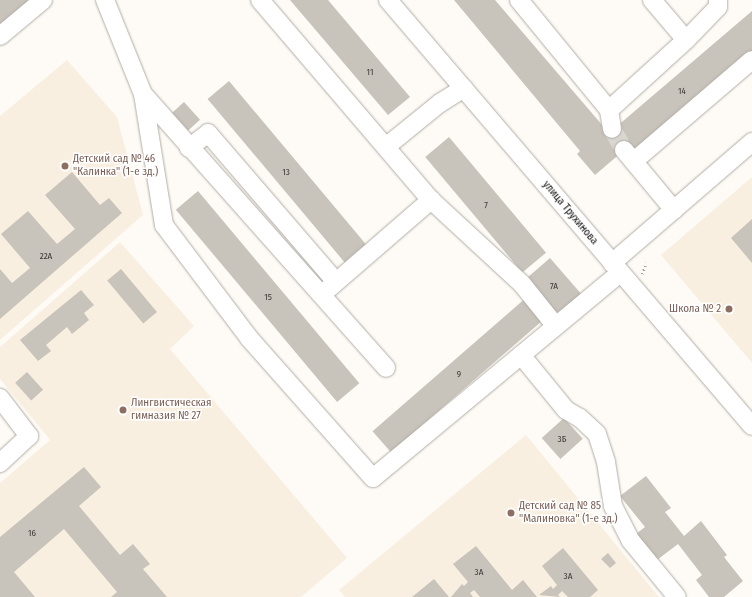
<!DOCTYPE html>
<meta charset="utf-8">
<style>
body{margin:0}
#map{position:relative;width:752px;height:597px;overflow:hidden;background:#fefbf6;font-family:"Fira Sans Condensed",sans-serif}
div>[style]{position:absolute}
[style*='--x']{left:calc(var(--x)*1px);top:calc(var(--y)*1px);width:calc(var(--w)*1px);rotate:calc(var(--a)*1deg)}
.built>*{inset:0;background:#f9efe0}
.building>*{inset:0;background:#c8c3bb;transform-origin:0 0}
.minor-tunnel>*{height:18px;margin-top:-9px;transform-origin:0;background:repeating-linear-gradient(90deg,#dad7d2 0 18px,transparent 0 27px)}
.path>*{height:2.5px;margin-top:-1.25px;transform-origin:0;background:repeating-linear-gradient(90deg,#a6a39f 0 1px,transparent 0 4px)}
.roads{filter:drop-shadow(0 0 1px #b2ada5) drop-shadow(0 0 1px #b2ada5)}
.minor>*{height:18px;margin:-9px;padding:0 9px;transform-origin:9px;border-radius:9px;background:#fff}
.dots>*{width:11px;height:11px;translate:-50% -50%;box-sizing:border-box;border:2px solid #fff;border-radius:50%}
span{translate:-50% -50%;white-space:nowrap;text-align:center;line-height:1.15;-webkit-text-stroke:3px #fff;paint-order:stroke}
.number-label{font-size:9px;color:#3c3936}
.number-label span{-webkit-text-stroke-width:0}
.education-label{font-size:11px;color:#785e54}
.left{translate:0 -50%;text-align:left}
.right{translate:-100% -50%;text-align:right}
.street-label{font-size:11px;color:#0d0b09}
</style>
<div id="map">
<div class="built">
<div style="clip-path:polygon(67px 60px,117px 117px,143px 215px,0 340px,0 116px)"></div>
<div style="clip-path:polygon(752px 177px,752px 363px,661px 255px)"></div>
<div style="clip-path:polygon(120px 242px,194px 326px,170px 349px,347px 558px,301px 597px,0 597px,0 483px,50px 440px,0 379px,0 347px)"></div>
<div style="clip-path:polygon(526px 435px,659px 597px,345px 597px,339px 590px)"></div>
</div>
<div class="building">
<div style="clip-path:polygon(0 0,30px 0,0 26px)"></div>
<div style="clip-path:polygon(290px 0,328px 0,410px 97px,388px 115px)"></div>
<div style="clip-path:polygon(454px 0,495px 0,609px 133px,752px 11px,752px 53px,634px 153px,629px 146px,595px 175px,577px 154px,580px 151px)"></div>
<div style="left:229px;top:81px;width:213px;height:28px;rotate:50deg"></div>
<div style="left:184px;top:102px;width:24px;height:16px;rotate:48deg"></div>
<div style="left:449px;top:137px;width:151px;height:31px;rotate:50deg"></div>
<div style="clip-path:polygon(72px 172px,100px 205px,109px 198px,122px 213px,0 319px,0 269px,12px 283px,30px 268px,1px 234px,28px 211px,57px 244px,75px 229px,45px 195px)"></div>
<div style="left:198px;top:191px;width:251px;height:29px;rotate:50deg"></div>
<div style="clip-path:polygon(752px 219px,752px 263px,731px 238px)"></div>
<div style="left:550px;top:258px;width:49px;height:31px;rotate:49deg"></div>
<div style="left:121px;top:269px;width:56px;height:18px;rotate:50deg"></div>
<div style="clip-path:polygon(81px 290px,94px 305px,84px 313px,89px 320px,72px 334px,67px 327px,46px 345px,51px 351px,38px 361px,20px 340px)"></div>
<div style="left:528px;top:296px;width:28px;height:206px;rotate:49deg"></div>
<div style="left:27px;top:372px;width:24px;height:16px;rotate:48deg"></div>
<div style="left:564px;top:418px;width:28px;height:30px;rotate:48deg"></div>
<div style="clip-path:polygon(84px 467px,101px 487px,79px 506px,120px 555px,133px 544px,150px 564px,143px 569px,167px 597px,111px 597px,117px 592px,64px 529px,14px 572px,35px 597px,0 597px,0 537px)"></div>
<div style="clip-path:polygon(646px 476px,671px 508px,665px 512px,684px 536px,701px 521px,727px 555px,724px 557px,743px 581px,724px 597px,709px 597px,696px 580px,702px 575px,678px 544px,657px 560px,636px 534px,645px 527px,620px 496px)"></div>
<div style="clip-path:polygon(476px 546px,512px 590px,523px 580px,537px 597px,480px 597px,474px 590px,470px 593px,473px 597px,451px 597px,462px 584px,464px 586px,468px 582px,453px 564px)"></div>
<div style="clip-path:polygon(563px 548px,598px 590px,590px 597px,568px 597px,562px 591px,558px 595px,560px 597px,539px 595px,551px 586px,553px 589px,557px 585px,542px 566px)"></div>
<div style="clip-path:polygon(608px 553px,616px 563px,610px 568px,601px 559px)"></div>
<div style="clip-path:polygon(434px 579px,449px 597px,412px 597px)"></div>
</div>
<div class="minor-tunnel">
<div style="--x:612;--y:129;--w:24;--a:60"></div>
</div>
<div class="path">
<div style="--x:642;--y:274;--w:12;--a:-70"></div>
</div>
<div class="roads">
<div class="minor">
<div style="--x:105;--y:0;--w:101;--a:68"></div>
<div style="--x:143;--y:94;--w:133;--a:80.9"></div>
<div style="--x:164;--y:225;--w:141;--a:53"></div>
<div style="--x:249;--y:338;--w:187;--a:48.5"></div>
<div style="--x:373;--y:478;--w:321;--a:-39.7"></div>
<div style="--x:260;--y:0;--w:263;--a:49.5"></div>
<div style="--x:431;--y:200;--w:124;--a:42.7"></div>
<div style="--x:522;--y:284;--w:53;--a:51.2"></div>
<div style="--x:388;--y:0;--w:560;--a:49.49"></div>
<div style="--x:519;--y:0;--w:142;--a:50.7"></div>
<div style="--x:609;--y:110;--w:19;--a:81"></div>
<div style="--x:652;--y:0;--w:52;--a:49.6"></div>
<div style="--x:0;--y:36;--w:56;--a:-39.9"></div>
<div style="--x:143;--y:94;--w:366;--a:48.4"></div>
<div style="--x:609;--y:110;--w:104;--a:-42.3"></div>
<div style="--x:686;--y:40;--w:46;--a:-45.9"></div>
<div style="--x:718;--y:7;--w:7;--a:-90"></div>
<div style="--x:387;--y:146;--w:68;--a:-39.1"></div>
<div style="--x:440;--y:103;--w:28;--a:-32"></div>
<div style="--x:189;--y:148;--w:24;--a:-38"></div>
<div style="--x:208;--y:133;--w:196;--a:49.3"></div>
<div style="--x:624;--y:150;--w:78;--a:50.2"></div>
<div style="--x:634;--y:161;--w:155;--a:-40.6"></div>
<div style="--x:612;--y:263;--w:185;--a:-40.8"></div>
<div style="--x:327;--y:290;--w:138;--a:-40.9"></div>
<div style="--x:521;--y:355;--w:71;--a:50.7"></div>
<div style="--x:566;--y:410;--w:16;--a:30"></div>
<div style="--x:580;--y:418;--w:23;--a:43"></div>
<div style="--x:597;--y:434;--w:29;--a:72"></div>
<div style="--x:606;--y:462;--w:45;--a:81"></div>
<div style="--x:613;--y:506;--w:39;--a:63"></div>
<div style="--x:631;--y:541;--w:72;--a:50.6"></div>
<div style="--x:0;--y:398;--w:48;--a:52.7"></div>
<div style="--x:29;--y:436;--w:40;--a:137"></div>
</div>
</div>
<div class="dots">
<div style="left:65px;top:166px;background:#8d6e63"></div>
<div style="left:729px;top:309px;background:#8d6e63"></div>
<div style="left:123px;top:410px;background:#8d6e63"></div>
<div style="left:511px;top:513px;background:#8d6e63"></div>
</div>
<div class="number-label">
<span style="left:370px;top:72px">11</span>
<span style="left:682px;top:91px">14</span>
<span style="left:286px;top:172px">13</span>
<span style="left:486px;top:205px">7</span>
<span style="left:46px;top:256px">22А</span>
<span style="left:554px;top:286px">7А</span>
<span style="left:268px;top:297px">15</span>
<span style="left:459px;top:374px">9</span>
<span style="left:562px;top:439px">3Б</span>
<span style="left:32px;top:533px">16</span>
<span style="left:479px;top:572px">3А</span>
<span style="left:568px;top:576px">3А</span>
</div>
<div class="education-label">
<span class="left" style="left:73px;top:166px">Детский сад № 46<br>"Калинка" (1-е зд.)</span>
<span class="right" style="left:721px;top:309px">Школа № 2</span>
<span class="left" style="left:131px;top:410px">Лингвистическая<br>гимназия № 27</span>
<span class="left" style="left:519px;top:513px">Детский сад № 85<br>"Малиновка" (1-е зд.)</span>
</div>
<div class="street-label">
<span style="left:570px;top:213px;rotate:50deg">улица Трухинова</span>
</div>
</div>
